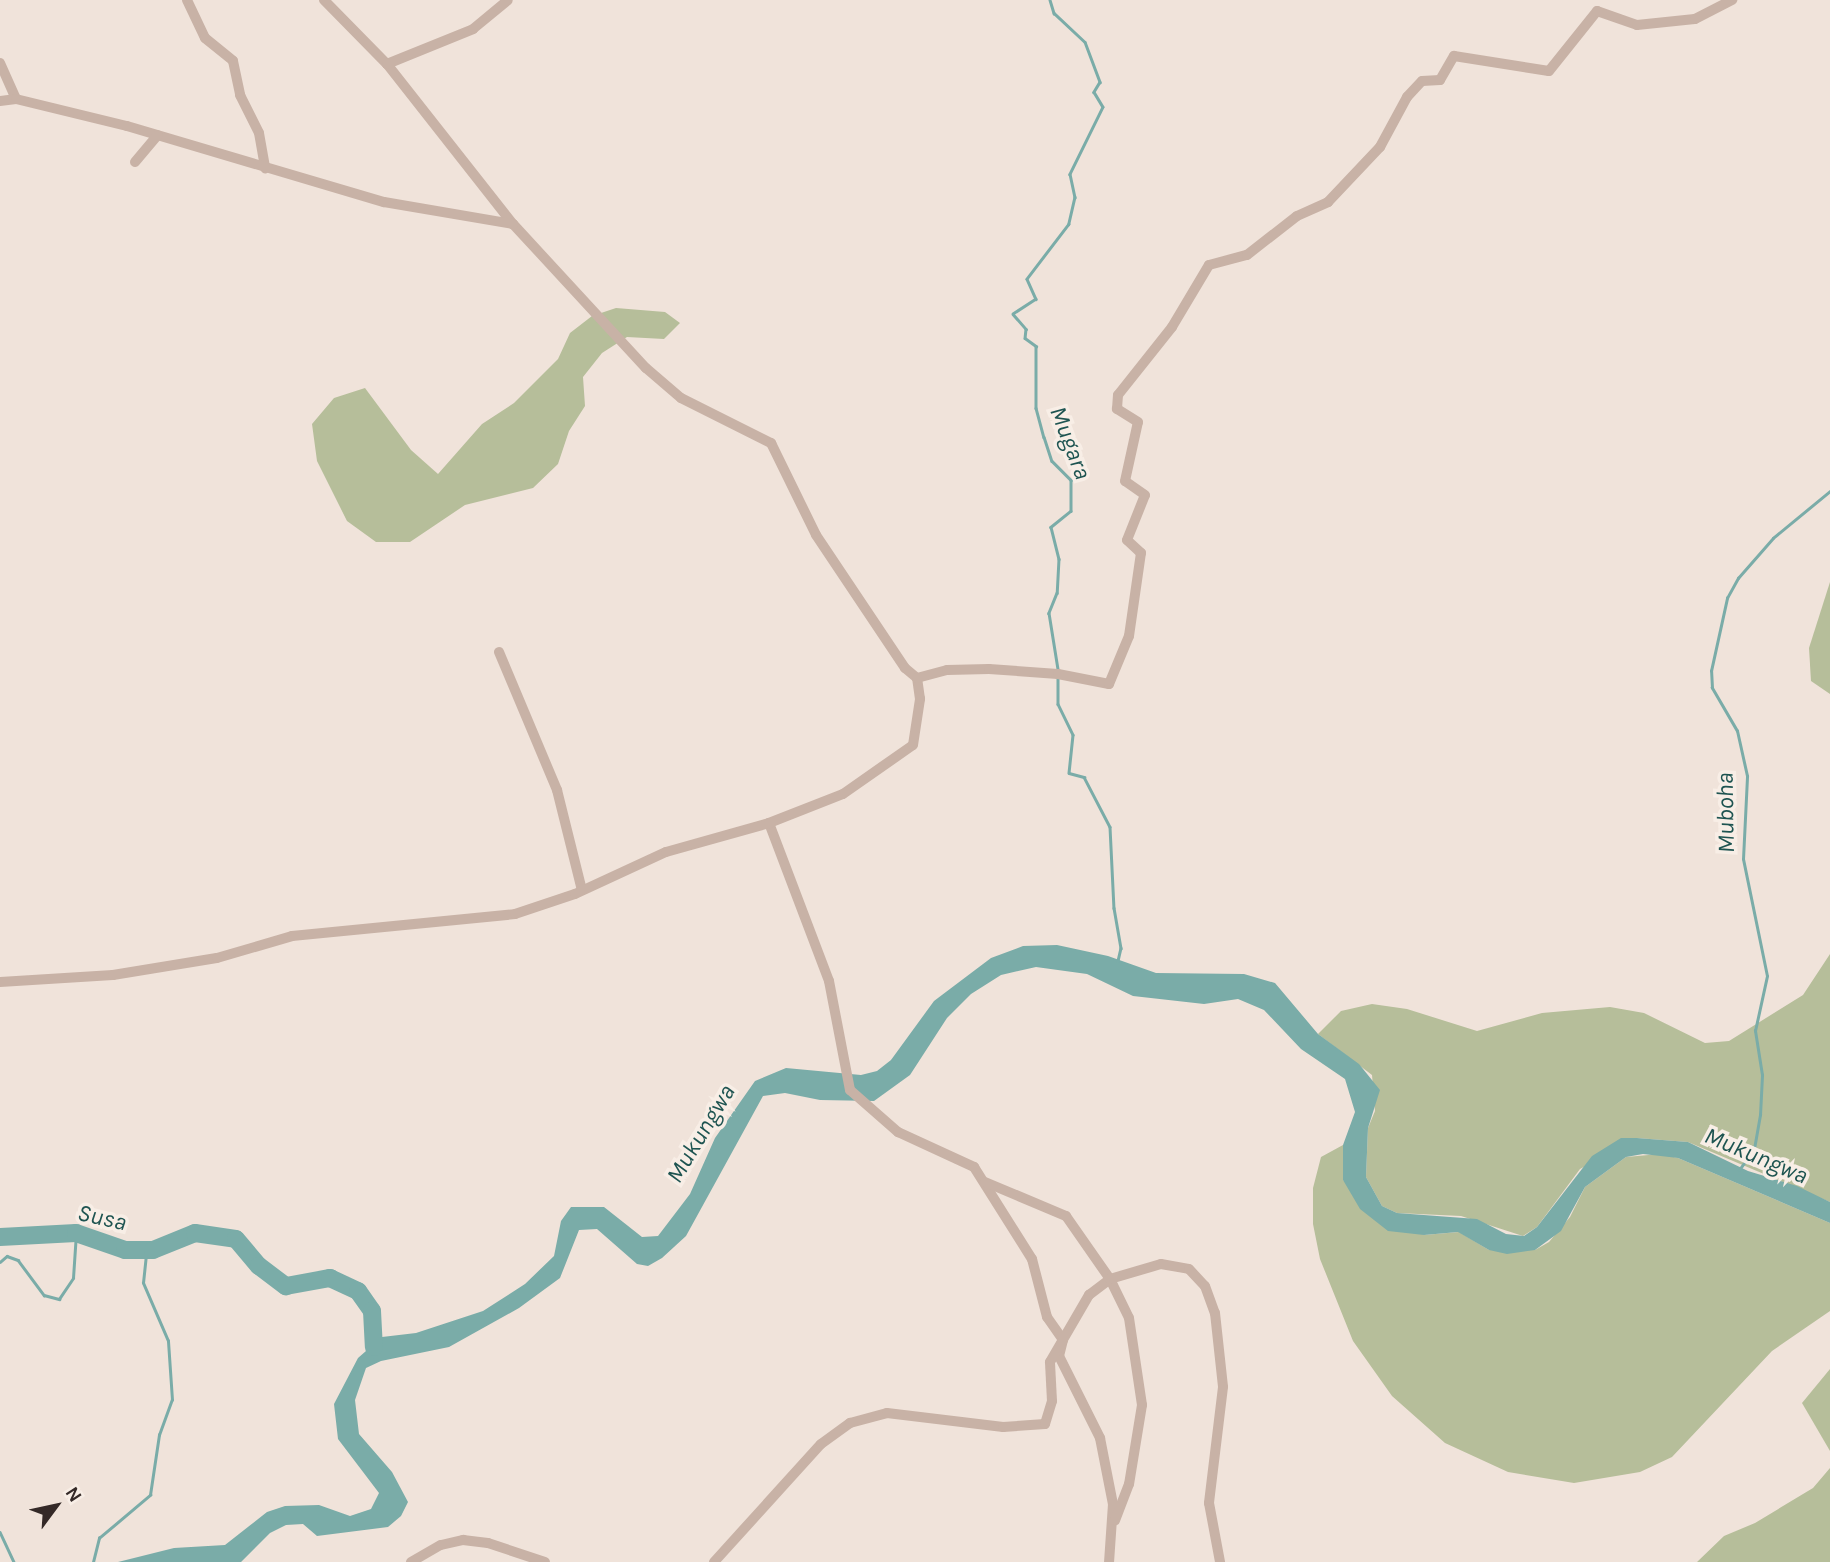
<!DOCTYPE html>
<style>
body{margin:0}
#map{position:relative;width:1830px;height:1562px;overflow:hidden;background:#f0e3da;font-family:Karla,sans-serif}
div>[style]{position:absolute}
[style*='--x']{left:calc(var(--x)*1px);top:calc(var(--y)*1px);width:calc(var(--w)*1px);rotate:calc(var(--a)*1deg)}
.green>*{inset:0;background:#b6be9a}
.water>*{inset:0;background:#7aaca8}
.stream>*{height:2.5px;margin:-1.25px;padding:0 1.25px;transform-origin:1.25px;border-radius:1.25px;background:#7aaca8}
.river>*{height:18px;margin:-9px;padding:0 9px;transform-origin:9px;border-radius:9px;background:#7aaca8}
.minor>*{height:10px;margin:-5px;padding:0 5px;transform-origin:5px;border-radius:5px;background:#c8b2a6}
span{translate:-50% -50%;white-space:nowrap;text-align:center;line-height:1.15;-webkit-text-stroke:7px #f8eee6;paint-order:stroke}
.water-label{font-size:24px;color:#1e5451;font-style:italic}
.north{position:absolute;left:21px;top:1471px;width:70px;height:70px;-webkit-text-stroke:5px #f8eee6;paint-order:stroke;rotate:57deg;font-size:19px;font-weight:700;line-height:28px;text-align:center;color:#342927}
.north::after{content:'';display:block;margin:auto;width:24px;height:32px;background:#342927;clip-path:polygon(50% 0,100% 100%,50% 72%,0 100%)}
</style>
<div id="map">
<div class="green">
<div style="clip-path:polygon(616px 308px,665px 312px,680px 323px,664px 339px,627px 337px,602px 353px,583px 377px,585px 406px,569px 431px,558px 464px,533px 488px,465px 505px,410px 542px,376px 542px,347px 521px,317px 461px,312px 424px,334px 398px,365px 388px,411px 450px,438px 474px,482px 424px,514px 403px,558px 359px,570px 333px,592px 316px)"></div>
<div style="clip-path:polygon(1830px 582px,1830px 694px,1811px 681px,1809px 648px)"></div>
<div style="clip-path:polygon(1830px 954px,1830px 1202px,1688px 1142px,1637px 1138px,1580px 1169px,1537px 1227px,1523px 1236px,1461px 1216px,1397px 1213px,1382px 1206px,1366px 1177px,1368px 1128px,1375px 1111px,1372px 1075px,1318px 1034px,1341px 1011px,1372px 1004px,1407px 1009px,1477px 1031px,1542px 1013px,1610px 1007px,1644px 1013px,1705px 1043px,1729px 1041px,1803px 995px)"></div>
<div style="clip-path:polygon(1343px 1145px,1343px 1180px,1424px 1235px,1459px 1232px,1489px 1250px,1535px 1250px,1549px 1242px,1570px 1217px,1585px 1187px,1626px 1157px,1660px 1154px,1678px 1158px,1830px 1223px,1830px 1311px,1772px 1351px,1672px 1457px,1640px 1472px,1574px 1483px,1508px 1472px,1445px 1443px,1392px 1396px,1353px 1341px,1320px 1259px,1313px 1224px,1313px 1188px,1321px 1157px)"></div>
<div style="clip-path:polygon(1830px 1369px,1830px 1451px,1802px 1403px)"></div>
<div style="clip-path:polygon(1830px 1468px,1830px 1562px,1697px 1562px,1724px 1536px,1755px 1523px,1813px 1488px)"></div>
</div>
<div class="water">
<div style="clip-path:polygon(1057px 945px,1108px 956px,1156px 973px,1244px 974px,1275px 983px,1318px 1034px,1359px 1064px,1380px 1090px,1368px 1128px,1366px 1177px,1382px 1206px,1397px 1213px,1477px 1219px,1506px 1234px,1524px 1236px,1537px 1227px,1592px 1156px,1621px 1138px,1637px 1138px,1688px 1142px,1748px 1171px,1797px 1186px,1830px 1202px,1830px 1223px,1678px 1158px,1643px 1154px,1626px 1157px,1585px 1187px,1561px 1231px,1535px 1250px,1507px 1254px,1489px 1250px,1458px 1232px,1424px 1235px,1388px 1231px,1360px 1209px,1343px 1180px,1343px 1145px,1355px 1112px,1345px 1079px,1301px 1049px,1264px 1010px,1238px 999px,1204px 1004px,1133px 996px,1087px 974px,1036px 967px,1001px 975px,971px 994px,947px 1018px,910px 1075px,874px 1101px,820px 1100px,785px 1093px,763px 1096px,686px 1236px,662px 1258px,648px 1266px,637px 1264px,597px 1229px,579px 1230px,560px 1278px,519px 1308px,449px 1347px,381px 1361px,366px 1368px,355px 1400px,359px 1434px,392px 1472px,408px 1502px,401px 1516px,388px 1527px,317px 1536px,303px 1524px,286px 1525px,270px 1533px,241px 1562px,118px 1562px,174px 1548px,225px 1545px,267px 1512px,285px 1506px,319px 1505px,350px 1516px,371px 1509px,379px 1493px,338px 1439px,334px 1404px,358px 1358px,382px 1337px,416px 1333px,483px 1311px,525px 1284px,554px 1256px,561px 1221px,571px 1207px,604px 1207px,642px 1237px,658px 1236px,690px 1194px,715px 1138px,755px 1081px,786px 1068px,861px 1075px,877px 1071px,891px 1060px,934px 1001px,991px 958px,1023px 946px)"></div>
</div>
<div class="stream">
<div style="--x:1050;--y:0;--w:14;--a:73"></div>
<div style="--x:1054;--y:13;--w:42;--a:43.1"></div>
<div style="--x:1085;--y:42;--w:43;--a:69.4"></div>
<div style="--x:1100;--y:82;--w:12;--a:121"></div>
<div style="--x:1094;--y:92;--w:17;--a:59"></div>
<div style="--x:1103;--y:107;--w:75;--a:116.2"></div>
<div style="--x:1070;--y:174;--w:24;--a:78"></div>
<div style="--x:1075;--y:197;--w:28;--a:103"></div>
<div style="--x:1069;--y:224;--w:69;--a:127.4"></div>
<div style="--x:1027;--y:279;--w:22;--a:66"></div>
<div style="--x:1036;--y:299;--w:27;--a:147"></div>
<div style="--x:1013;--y:314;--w:20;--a:49"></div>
<div style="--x:1026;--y:329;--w:9;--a:96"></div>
<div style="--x:1025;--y:338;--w:14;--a:36"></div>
<div style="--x:1036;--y:346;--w:62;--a:90"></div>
<div style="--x:1036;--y:408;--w:30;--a:75"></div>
<div style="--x:1044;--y:437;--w:25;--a:72"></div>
<div style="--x:1052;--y:461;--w:27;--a:45"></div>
<div style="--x:1071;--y:480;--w:31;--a:90"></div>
<div style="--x:1071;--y:511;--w:26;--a:141"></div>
<div style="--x:1051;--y:527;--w:33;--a:76"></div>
<div style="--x:1059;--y:559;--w:34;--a:93"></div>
<div style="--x:1057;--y:593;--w:22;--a:112"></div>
<div style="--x:1049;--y:613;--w:57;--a:80.9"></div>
<div style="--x:1058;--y:676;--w:28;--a:90"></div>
<div style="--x:1058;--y:704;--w:34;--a:64"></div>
<div style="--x:1073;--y:735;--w:38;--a:96"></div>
<div style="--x:1069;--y:773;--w:16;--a:15"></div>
<div style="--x:1084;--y:777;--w:56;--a:62.5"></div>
<div style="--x:1110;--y:827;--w:81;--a:87.2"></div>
<div style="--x:1114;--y:908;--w:41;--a:80.1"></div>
<div style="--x:1121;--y:948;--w:13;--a:103"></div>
<div style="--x:1739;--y:1170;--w:26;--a:-54"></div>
<div style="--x:1754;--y:1149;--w:35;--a:-80"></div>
<div style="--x:1760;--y:1115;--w:40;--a:-87.1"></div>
<div style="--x:1762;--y:1075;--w:45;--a:-99"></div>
<div style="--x:1755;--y:1031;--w:56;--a:-77.7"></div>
<div style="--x:1767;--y:976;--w:119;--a:-101.6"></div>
<div style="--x:1743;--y:859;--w:83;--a:-87.2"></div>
<div style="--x:1747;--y:776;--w:46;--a:-102.5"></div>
<div style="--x:1737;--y:731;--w:50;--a:-120.2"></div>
<div style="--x:1712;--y:688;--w:17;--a:-93"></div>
<div style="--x:1711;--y:671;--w:75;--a:-77.6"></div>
<div style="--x:1727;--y:598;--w:23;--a:-61"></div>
<div style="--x:1738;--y:578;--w:53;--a:-48.8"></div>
<div style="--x:1773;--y:538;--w:74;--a:-39.5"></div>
<div style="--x:0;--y:1262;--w:9;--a:-41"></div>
<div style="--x:7;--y:1256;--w:12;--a:20"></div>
<div style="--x:18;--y:1260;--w:44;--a:53.4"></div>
<div style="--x:44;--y:1295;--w:16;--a:15"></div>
<div style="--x:59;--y:1299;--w:25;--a:-56"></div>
<div style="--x:73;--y:1278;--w:45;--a:-86.2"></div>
<div style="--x:0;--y:1532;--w:33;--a:65"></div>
<div style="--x:93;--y:1562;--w:25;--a:-76"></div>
<div style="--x:99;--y:1538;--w:67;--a:-40.1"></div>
<div style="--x:150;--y:1495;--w:61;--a:-81.5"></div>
<div style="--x:159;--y:1435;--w:37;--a:-70"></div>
<div style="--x:172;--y:1400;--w:59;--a:-93.9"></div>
<div style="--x:168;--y:1341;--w:63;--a:-113.3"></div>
<div style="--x:143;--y:1283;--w:27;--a:-84"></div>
<div style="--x:146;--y:1256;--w:9;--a:-41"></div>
</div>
<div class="river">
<div style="--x:0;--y:1237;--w:76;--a:-3"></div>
<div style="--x:76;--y:1233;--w:52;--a:19.1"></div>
<div style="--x:125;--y:1250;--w:28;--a:0"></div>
<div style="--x:153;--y:1250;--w:45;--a:-22"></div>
<div style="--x:195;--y:1233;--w:41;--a:8.3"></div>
<div style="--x:236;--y:1239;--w:35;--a:50"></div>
<div style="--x:259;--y:1266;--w:34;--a:37"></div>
<div style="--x:286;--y:1286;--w:45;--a:-10.3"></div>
<div style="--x:330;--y:1278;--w:31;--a:25"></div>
<div style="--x:358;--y:1291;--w:24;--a:55"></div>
<div style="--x:372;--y:1311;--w:36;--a:87"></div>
</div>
<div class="minor">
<div style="--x:187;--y:0;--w:42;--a:64.7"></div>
<div style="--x:205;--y:38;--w:36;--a:39"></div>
<div style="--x:233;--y:61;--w:35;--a:78"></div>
<div style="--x:240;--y:95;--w:42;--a:63.4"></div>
<div style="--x:259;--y:133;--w:36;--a:80"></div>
<div style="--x:324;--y:0;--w:90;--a:45.5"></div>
<div style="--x:387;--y:64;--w:204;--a:51.8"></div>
<div style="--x:513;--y:224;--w:196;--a:47.3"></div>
<div style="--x:646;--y:368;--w:46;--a:40.6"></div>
<div style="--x:681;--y:398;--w:101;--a:26.6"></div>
<div style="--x:771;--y:443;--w:102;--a:63.9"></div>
<div style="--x:816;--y:535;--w:160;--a:56.2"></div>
<div style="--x:905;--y:668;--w:16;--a:40"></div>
<div style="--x:0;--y:63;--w:39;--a:66"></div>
<div style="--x:387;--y:64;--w:93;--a:-22.1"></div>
<div style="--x:473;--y:29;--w:45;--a:-39.6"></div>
<div style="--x:0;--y:101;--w:16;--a:-7"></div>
<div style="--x:16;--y:99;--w:114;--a:13.7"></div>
<div style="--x:127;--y:126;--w:268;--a:16.5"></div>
<div style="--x:384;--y:202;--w:131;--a:9.7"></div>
<div style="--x:135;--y:162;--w:35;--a:-50"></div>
<div style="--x:499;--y:652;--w:150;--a:67.2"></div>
<div style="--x:557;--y:790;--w:103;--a:76"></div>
<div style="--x:769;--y:823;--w:169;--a:69.2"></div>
<div style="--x:829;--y:981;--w:111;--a:79.1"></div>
<div style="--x:850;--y:1090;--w:64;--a:41.2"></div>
<div style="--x:898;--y:1132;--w:84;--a:24.7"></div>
<div style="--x:974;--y:1167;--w:109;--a:57.8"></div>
<div style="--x:1032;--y:1259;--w:60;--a:75.5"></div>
<div style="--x:1047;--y:1317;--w:28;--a:55"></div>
<div style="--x:1063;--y:1340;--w:16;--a:104"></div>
<div style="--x:1059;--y:1356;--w:92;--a:63.4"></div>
<div style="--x:1100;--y:1438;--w:67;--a:78.9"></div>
<div style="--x:1113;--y:1504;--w:58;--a:93.9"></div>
<div style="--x:0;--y:982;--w:113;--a:-3.5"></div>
<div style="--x:113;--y:975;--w:105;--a:-9.3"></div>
<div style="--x:217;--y:958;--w:78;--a:-16.3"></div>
<div style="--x:292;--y:936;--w:224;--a:-5.6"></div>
<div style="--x:515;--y:914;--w:63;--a:-18.4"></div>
<div style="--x:575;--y:894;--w:100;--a:-24.8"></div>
<div style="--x:666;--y:852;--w:107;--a:-15.7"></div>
<div style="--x:769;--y:823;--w:79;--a:-21.4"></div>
<div style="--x:843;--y:794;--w:85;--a:-35"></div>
<div style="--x:913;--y:745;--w:47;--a:-81.3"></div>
<div style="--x:920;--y:699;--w:21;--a:-98"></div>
<div style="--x:917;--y:678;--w:31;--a:-15"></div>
<div style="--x:947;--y:670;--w:42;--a:-1.4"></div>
<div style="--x:989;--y:669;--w:69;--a:4.1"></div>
<div style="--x:1058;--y:674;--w:52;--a:11.1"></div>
<div style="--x:1109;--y:684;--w:52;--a:-67.4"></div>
<div style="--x:1129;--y:636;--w:84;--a:-81.8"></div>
<div style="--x:1141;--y:553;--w:19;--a:-137"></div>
<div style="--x:1127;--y:540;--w:48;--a:-68.2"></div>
<div style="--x:1145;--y:495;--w:24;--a:-145"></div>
<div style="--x:1125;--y:481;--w:60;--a:-77.6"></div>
<div style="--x:1138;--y:422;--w:25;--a:-148"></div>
<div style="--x:1117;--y:409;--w:14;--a:-86"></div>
<div style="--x:1118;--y:395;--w:87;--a:-51.5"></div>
<div style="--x:1172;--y:327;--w:72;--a:-59.2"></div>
<div style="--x:1209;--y:265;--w:39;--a:-15"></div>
<div style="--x:1247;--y:255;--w:63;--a:-38"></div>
<div style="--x:1297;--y:216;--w:34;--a:-24"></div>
<div style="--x:1328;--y:202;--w:76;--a:-46.6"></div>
<div style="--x:1380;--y:147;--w:57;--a:-61.6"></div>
<div style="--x:1407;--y:97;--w:22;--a:-47"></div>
<div style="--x:1422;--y:81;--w:18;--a:-3"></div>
<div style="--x:1440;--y:80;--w:28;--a:-60"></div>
<div style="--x:1454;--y:56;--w:96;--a:9"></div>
<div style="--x:1549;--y:71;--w:77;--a:-51.3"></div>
<div style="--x:1597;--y:11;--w:42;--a:19.3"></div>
<div style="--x:1637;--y:25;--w:58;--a:-5.9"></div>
<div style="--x:1695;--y:19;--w:42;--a:-27.2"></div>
<div style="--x:985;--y:1182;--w:88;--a:22.8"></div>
<div style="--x:1066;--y:1216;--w:77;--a:55.1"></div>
<div style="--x:1110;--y:1279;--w:43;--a:64"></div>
<div style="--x:1129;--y:1318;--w:88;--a:81.5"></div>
<div style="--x:1142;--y:1405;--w:80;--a:99.3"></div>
<div style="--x:1129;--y:1484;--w:39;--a:111"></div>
<div style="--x:411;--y:1562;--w:34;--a:-30"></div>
<div style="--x:441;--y:1545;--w:23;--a:-13"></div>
<div style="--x:463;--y:1540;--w:25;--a:7"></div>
<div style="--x:488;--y:1543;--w:60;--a:18.4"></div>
<div style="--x:714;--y:1562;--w:159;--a:-47.8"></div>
<div style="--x:821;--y:1444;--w:36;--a:-36"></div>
<div style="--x:850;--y:1423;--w:38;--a:-15"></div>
<div style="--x:887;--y:1413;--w:117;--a:6.9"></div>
<div style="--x:1003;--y:1427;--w:42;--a:-4.1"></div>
<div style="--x:1045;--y:1424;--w:24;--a:-73"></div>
<div style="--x:1052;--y:1401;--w:39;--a:-93"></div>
<div style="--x:1050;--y:1362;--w:78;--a:-59.8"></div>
<div style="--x:1089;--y:1295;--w:26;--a:-37"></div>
<div style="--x:1110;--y:1279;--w:53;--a:-16.4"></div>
<div style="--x:1161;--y:1264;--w:28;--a:10"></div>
<div style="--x:1189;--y:1269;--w:23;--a:47"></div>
<div style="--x:1205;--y:1286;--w:29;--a:70"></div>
<div style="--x:1215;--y:1313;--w:74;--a:83.8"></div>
<div style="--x:1223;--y:1387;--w:117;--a:96.9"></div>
<div style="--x:1209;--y:1503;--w:60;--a:79.4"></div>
</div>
<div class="water-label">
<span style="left:1070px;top:443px;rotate:69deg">Mugara</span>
<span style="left:1726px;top:813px;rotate:-91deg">Muboha</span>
<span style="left:701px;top:1134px;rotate:-59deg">Mukungwa</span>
<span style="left:1756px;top:1156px;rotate:23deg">Mukungwa</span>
<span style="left:102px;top:1218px;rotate:13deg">Susa</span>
</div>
<div class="north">N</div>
</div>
